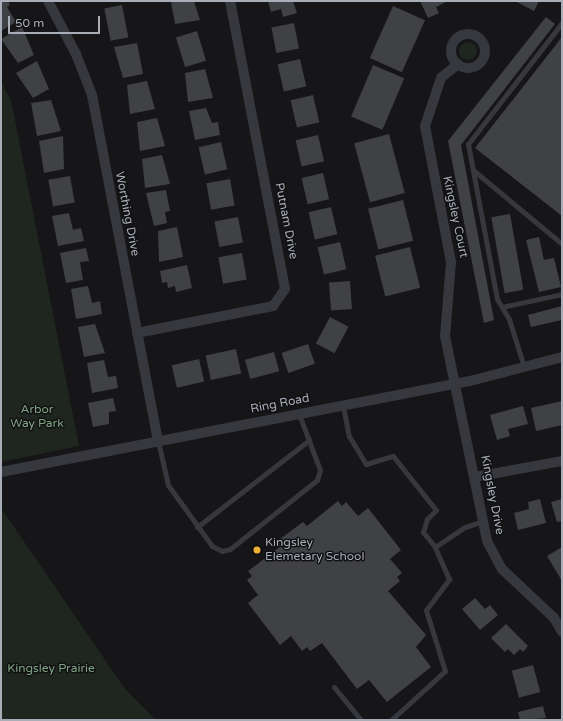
<!DOCTYPE html>
<style>
body{margin:0}
#map{position:relative;width:563px;height:721px;overflow:hidden;background:#161618;font-family:"Varela Round",sans-serif}
div>[style]{position:absolute}
[style*='--x']{left:calc(var(--x)*1px);top:calc(var(--y)*1px);width:calc(var(--w)*1px);rotate:calc(var(--a)*1deg)}
.green>*{inset:0;background:#1e261f}
.round{border-radius:50%}
.building>*{inset:0;background:#404145;transform-origin:0 0}
.lane>*{height:5px;margin:-2.5px;padding:0 2.5px;transform-origin:2.5px;border-radius:2.5px;background:#37383d}
.street>*{height:10px;margin:-5px;padding:0 5px;transform-origin:5px;border-radius:5px;background:#37383d}
.street>.ring{margin:-5px;padding:0;box-sizing:content-box;background:none;border:10px solid #37383d;border-radius:50%}
.dots>*{width:11px;height:11px;translate:-50% -50%;box-sizing:border-box;border:2px solid #111113;border-radius:50%}
span{translate:-50% -50%;white-space:nowrap;text-align:center;line-height:1.15;-webkit-text-stroke:3px #111113;paint-order:stroke}
.street-label{font-size:12px;color:#a8adb8}
.park-label{font-size:12px;color:#7fa381}
.poi-label{font-size:12px;color:#a8adb8}
.left{translate:0 -50%;text-align:left}
.frame{position:absolute;inset:0;border:2px solid #a8adb8;pointer-events:none}
.scale{position:absolute;left:8px;top:16px;width:92px;height:18px;box-sizing:border-box;border:2px solid #a8adb8;border-top:0;padding-left:5px;font-size:12px;line-height:14px;white-space:nowrap;color:#a8adb8;-webkit-text-stroke:3px #111113;paint-order:stroke}
</style>
<div id="map">
<div class="green">
<div class="round" style="left:459px;top:42px;width:18px;height:18px"></div>
<div style="clip-path:polygon(1px 82px,11px 100px,79px 446px,1px 462px)"></div>
<div style="clip-path:polygon(1px 508px,125px 689px,156px 720px,1px 720px)"></div>
</div>
<div class="building">
<div style="clip-path:polygon(1px 1px,8px 1px,10px 5px,7px 7px,16px 22px,1px 31px)"></div>
<div style="clip-path:polygon(194px 1px,200px 20px,175px 24px,171px 2px)"></div>
<div style="clip-path:polygon(268px 1px,293px 1px,297px 13px,283px 17px,281px 9px,271px 12px)"></div>
<div style="clip-path:polygon(420px 1px,448px 1px,436px 7px,439px 13px,428px 18px)"></div>
<div style="clip-path:polygon(515px 1px,539px 1px,534px 11px)"></div>
<div style="left:122px;top:5px;width:33px;height:18px;rotate:79deg"></div>
<div style="left:393px;top:6px;width:35px;height:57px;rotate:24deg"></div>
<div style="clip-path:polygon(546px 17px,555px 24px,461px 145px,494px 320px,484px 323px,448px 141px)"></div>
<div style="left:294px;top:23px;width:26px;height:23px;rotate:79deg"></div>
<div style="clip-path:polygon(22px 27px,34px 55px,18px 63px,1px 39px)"></div>
<div style="left:197px;top:31px;width:31px;height:22px;rotate:73deg"></div>
<div style="clip-path:polygon(562px 37px,562px 216px,475px 148px)"></div>
<div style="clip-path:polygon(137px 43px,143px 74px,123px 78px,114px 47px)"></div>
<div style="left:300px;top:59px;width:28px;height:23px;rotate:77deg"></div>
<div style="clip-path:polygon(37px 61px,49px 89px,33px 98px,16px 73px)"></div>
<div style="left:373px;top:65px;width:34px;height:56px;rotate:23deg"></div>
<div style="clip-path:polygon(205px 69px,213px 98px,188px 102px,185px 73px)"></div>
<div style="clip-path:polygon(147px 81px,155px 109px,130px 114px,127px 85px)"></div>
<div style="left:313px;top:95px;width:28px;height:23px;rotate:77deg"></div>
<div style="clip-path:polygon(51px 100px,61px 131px,37px 136px,31px 103px)"></div>
<div style="clip-path:polygon(206px 108px,212px 123px,218px 122px,220px 135px,195px 140px,189px 111px)"></div>
<div style="clip-path:polygon(157px 118px,165px 146px,140px 151px,137px 122px)"></div>
<div style="left:389px;top:134px;width:61px;height:36px;rotate:75deg"></div>
<div style="left:318px;top:135px;width:27px;height:23px;rotate:77deg"></div>
<div style="clip-path:polygon(63px 136px,64px 169px,44px 173px,39px 141px)"></div>
<div style="left:221px;top:142px;width:28px;height:23px;rotate:77deg"></div>
<div style="clip-path:polygon(162px 155px,170px 184px,145px 188px,142px 159px)"></div>
<div style="left:323px;top:173px;width:27px;height:22px;rotate:77deg"></div>
<div style="left:70px;top:176px;width:27px;height:22px;rotate:80deg"></div>
<div style="left:230px;top:179px;width:27px;height:24px;rotate:80deg"></div>
<div style="clip-path:polygon(166px 190px,170px 211px,165px 212px,167px 223px,154px 226px,146px 193px)"></div>
<div style="left:403px;top:200px;width:42px;height:36px;rotate:76deg"></div>
<div style="left:331px;top:207px;width:28px;height:23px;rotate:77deg"></div>
<div style="clip-path:polygon(69px 213px,73px 230px,81px 228px,84px 241px,58px 246px,52px 216px)"></div>
<div style="left:510px;top:214px;width:77px;height:19px;rotate:80deg"></div>
<div style="left:238px;top:217px;width:26px;height:24px;rotate:79deg"></div>
<div style="clip-path:polygon(177px 227px,183px 257px,159px 262px,158px 231px)"></div>
<div style="clip-path:polygon(539px 237px,544px 260px,554px 258px,561px 287px,539px 292px,526px 240px)"></div>
<div style="left:340px;top:242px;width:28px;height:23px;rotate:77deg"></div>
<div style="left:410px;top:247px;width:42px;height:36px;rotate:76deg"></div>
<div style="clip-path:polygon(86px 248px,89px 261px,80px 262px,83px 280px,66px 283px,60px 253px)"></div>
<div style="left:242px;top:253px;width:27px;height:24px;rotate:80deg"></div>
<div style="clip-path:polygon(187px 265px,192px 288px,176px 292px,175px 286px,168px 288px,167px 282px,162px 283px,160px 271px)"></div>
<div style="left:350px;top:281px;width:28px;height:21px;rotate:86deg"></div>
<div style="clip-path:polygon(88px 286px,92px 303px,100px 301px,102px 314px,76px 319px,71px 289px)"></div>
<div style="clip-path:polygon(562px 306px,562px 320px,531px 327px,528px 315px)"></div>
<div style="left:330px;top:317px;width:21px;height:30px;rotate:28deg"></div>
<div style="clip-path:polygon(95px 324px,105px 353px,84px 357px,78px 327px)"></div>
<div style="left:308px;top:344px;width:21px;height:28px;rotate:71deg"></div>
<div style="left:236px;top:349px;width:25px;height:31px;rotate:78deg"></div>
<div style="left:274px;top:352px;width:20px;height:30px;rotate:75deg"></div>
<div style="left:199px;top:359px;width:23px;height:28px;rotate:77deg"></div>
<div style="clip-path:polygon(104px 360px,108px 377px,116px 376px,118px 388px,92px 393px,87px 363px)"></div>
<div style="clip-path:polygon(113px 398px,116px 411px,109px 412px,109px 424px,93px 427px,88px 403px)"></div>
<div style="clip-path:polygon(562px 401px,562px 425px,536px 431px,531px 408px)"></div>
<div style="clip-path:polygon(523px 406px,528px 424px,508px 429px,510px 436px,497px 440px,490px 415px)"></div>
<div style="clip-path:polygon(540px 499px,546px 523px,518px 530px,514px 513px,529px 509px,528px 502px)"></div>
<div style="clip-path:polygon(562px 499px,562px 521px,557px 522px,551px 502px)"></div>
<div style="clip-path:polygon(338px 501px,342px 506px,346px 502px,358px 516px,368px 508px,401px 550px,390px 559px,402px 573px,397px 577px,400px 581px,388px 591px,426px 635px,416px 647px,431px 667px,387px 702px,369px 680px,357px 689px,322px 643px,310px 651px,307px 647px,302px 651px,291px 636px,280px 645px,248px 603px,258px 595px,247px 580px,252px 576px,248px 571px,280px 547px,276px 542px,303px 522px,307px 526px)"></div>
<div style="clip-path:polygon(562px 547px,562px 581px,547px 556px)"></div>
<div style="clip-path:polygon(475px 598px,485px 609px,490px 605px,498px 615px,480px 630px,462px 609px)"></div>
<div style="clip-path:polygon(506px 624px,528px 646px,523px 652px,520px 649px,514px 655px,508px 649px,505px 652px,491px 638px)"></div>
<div style="left:533px;top:665px;width:28px;height:22px;rotate:75deg"></div>
<div style="clip-path:polygon(543px 706px,546px 718px,520px 720px,518px 712px)"></div>
</div>
<div class="lane">
<div style="--x:473;--y:170;--w:116;--a:39.7"></div>
<div style="--x:502;--y:307;--w:61;--a:-12.2"></div>
<div style="--x:524;--y:367;--w:50;--a:-107.4"></div>
<div style="--x:509;--y:319;--w:23;--a:-121"></div>
<div style="--x:497;--y:299;--w:158;--a:-100.6"></div>
<div style="--x:468;--y:144;--w:153;--a:-52.2"></div>
<div style="--x:343;--y:406;--w:31;--a:79"></div>
<div style="--x:349;--y:436;--w:33;--a:59"></div>
<div style="--x:366;--y:464;--w:28;--a:-17"></div>
<div style="--x:393;--y:456;--w:69;--a:51.5"></div>
<div style="--x:436;--y:510;--w:13;--a:135"></div>
<div style="--x:427;--y:519;--w:14;--a:107"></div>
<div style="--x:423;--y:532;--w:19;--a:51"></div>
<div style="--x:435;--y:547;--w:36;--a:-34"></div>
<div style="--x:465;--y:527;--w:19;--a:-18"></div>
<div style="--x:158;--y:441;--w:45;--a:77.2"></div>
<div style="--x:168;--y:485;--w:75;--a:54.2"></div>
<div style="--x:212;--y:546;--w:11;--a:27"></div>
<div style="--x:222;--y:551;--w:8;--a:-14"></div>
<div style="--x:230;--y:549;--w:111;--a:-38.4"></div>
<div style="--x:317;--y:480;--w:10;--a:-73"></div>
<div style="--x:320;--y:470;--w:60;--a:-110.6"></div>
<div style="--x:197;--y:527;--w:142;--a:-37.8"></div>
<div style="--x:334;--y:687;--w:43;--a:50.7"></div>
<div style="--x:391;--y:720;--w:73;--a:-42.2"></div>
<div style="--x:445;--y:671;--w:64;--a:-107.3"></div>
<div style="--x:426;--y:610;--w:39;--a:-53"></div>
<div style="--x:449;--y:579;--w:35;--a:-114"></div>
</div>
<div class="street">
<div style="--x:48;--y:1;--w:60;--a:62.2"></div>
<div style="--x:76;--y:54;--w:44;--a:68.7"></div>
<div style="--x:92;--y:95;--w:351;--a:79.2"></div>
<div class="ring" style="left:451px;top:34px;width:24px;height:24px"></div>
<div style="--x:458;--y:64;--w:22;--a:141"></div>
<div style="--x:441;--y:78;--w:51;--a:108.4"></div>
<div style="--x:425;--y:126;--w:138;--a:79.2"></div>
<div style="--x:451;--y:262;--w:74;--a:94.6"></div>
<div style="--x:445;--y:336;--w:209;--a:78.4"></div>
<div style="--x:487;--y:541;--w:32;--a:62"></div>
<div style="--x:502;--y:569;--w:71;--a:43.3"></div>
<div style="--x:554;--y:618;--w:16;--a:60"></div>
<div style="--x:137;--y:333;--w:139;--a:-11.2"></div>
<div style="--x:273;--y:306;--w:21;--a:-55"></div>
<div style="--x:285;--y:289;--w:293;--a:-100.8"></div>
<div style="--x:1;--y:472;--w:478;--a:-11"></div>
<div style="--x:470;--y:381;--w:95;--a:-14.6"></div>
<div style="--x:475;--y:477;--w:88;--a:-10.4"></div>
</div>
<div class="dots">
<div style="left:257px;top:550px;background:#f2b134"></div>
</div>
<div class="street-label">
<span style="left:127px;top:214px;rotate:79deg">Worthing Drive</span>
<span style="left:455px;top:217px;rotate:78deg">Kingsley Court</span>
<span style="left:286px;top:221px;rotate:79deg">Putnam Drive</span>
<span style="left:280px;top:404px;rotate:-11deg">Ring Road</span>
<span style="left:492px;top:495px;rotate:79deg">Kingsley Drive</span>
</div>
<div class="park-label">
<span style="left:37px;top:417px">Arbor<br>Way Park</span>
<span style="left:51px;top:669px">Kingsley Prairie</span>
</div>
<div class="poi-label">
<span class="left" style="left:265px;top:550px">Kingsley<br>Elemetary School</span>
</div>
<div class="frame"></div>
<div class="scale">50 m</div>
</div>
